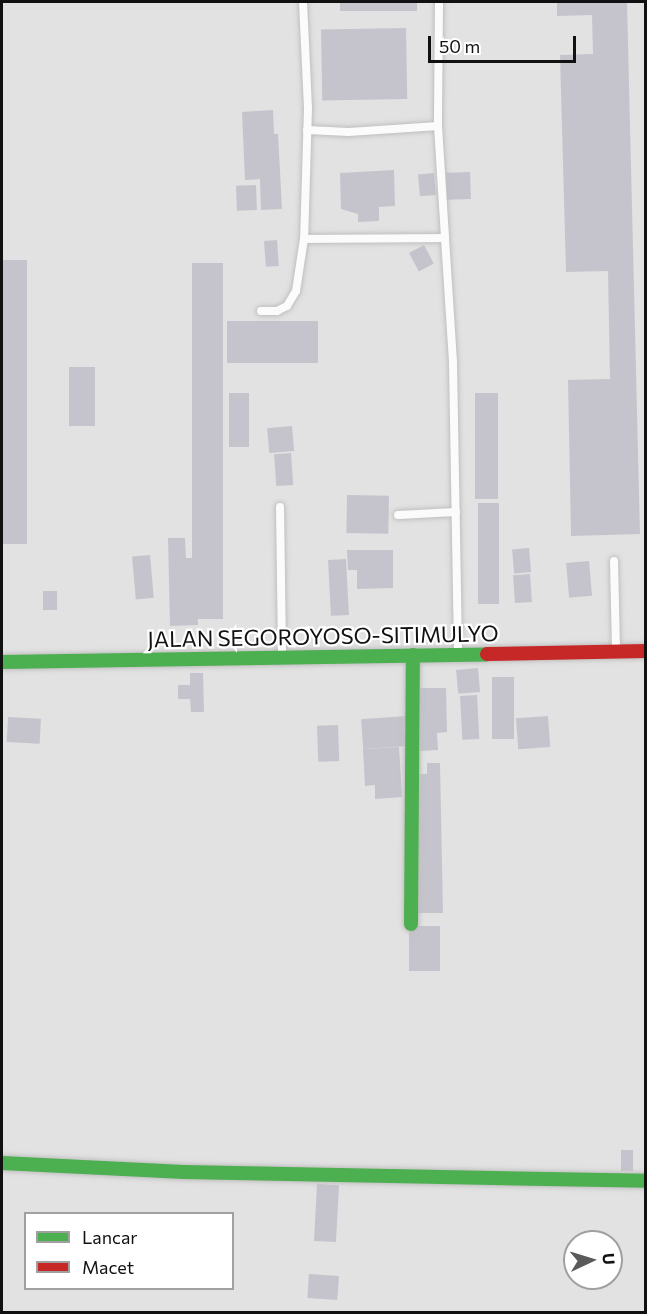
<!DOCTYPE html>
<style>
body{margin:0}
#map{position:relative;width:647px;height:1314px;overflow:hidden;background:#e2e2e2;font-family:Commissioner,sans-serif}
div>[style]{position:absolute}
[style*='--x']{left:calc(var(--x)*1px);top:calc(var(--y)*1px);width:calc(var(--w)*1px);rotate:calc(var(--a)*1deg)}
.building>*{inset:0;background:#c5c4cd;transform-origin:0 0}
.roads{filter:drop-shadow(0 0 2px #bfbfbf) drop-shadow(0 0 2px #bfbfbf)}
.lane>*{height:8px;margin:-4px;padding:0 4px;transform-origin:4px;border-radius:4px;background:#fbfbfb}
.fast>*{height:14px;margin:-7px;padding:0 7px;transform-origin:7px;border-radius:7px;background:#4caf50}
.jam>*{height:14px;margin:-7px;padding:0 7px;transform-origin:7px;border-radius:7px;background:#c62828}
span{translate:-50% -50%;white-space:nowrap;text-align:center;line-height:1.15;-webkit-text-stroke:4.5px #fff;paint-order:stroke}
.street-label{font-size:22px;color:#111112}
.frame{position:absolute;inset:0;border:3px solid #111112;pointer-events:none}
.legend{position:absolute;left:24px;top:1212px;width:210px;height:78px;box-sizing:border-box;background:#fff;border:2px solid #a0a0a0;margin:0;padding:8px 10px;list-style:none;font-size:18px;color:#111112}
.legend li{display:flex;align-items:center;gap:12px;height:30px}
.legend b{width:30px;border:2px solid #a0a0a0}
.north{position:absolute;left:563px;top:1230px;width:60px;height:60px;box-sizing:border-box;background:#fff;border:2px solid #a0a0a0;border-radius:50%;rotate:86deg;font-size:16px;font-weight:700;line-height:24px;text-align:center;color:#111112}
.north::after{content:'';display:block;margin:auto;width:21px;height:27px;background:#5a5a5b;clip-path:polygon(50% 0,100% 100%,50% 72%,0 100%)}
.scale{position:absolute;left:428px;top:36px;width:148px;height:27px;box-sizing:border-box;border:3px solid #111112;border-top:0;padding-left:8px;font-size:18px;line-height:21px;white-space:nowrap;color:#111112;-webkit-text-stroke:4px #fff;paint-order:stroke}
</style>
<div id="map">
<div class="building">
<div style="left:340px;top:2px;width:77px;height:9px"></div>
<div style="clip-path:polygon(557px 2px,627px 2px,640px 534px,571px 536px,568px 380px,610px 379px,608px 271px,566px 272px,560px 55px,593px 54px,592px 15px,557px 16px)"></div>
<div style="left:406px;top:28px;width:71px;height:85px;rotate:89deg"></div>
<div style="clip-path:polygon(273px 110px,274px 134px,278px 134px,282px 209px,261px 210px,260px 179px,245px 180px,242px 112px)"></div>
<div style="clip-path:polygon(394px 170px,395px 206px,379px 207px,379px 221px,358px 222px,358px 214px,341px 209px,340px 173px)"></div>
<div style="left:470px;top:172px;width:27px;height:24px;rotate:88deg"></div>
<div style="left:434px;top:173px;width:22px;height:16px;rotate:85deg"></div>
<div style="left:256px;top:185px;width:25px;height:20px;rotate:88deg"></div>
<div style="left:277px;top:240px;width:26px;height:13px;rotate:86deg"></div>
<div style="left:424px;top:245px;width:21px;height:17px;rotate:62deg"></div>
<div style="left:3px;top:260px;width:24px;height:284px"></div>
<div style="left:192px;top:263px;width:31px;height:356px"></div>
<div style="left:318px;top:321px;width:42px;height:91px;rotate:90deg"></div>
<div style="left:69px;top:367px;width:26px;height:59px"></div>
<div style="left:229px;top:393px;width:20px;height:54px"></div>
<div style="left:475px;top:393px;width:23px;height:106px"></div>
<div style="left:292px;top:426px;width:25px;height:25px;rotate:85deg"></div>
<div style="left:291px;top:453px;width:32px;height:17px;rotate:86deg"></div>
<div style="left:347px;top:495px;width:42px;height:38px;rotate:1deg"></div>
<div style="left:478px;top:503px;width:21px;height:101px"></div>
<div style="clip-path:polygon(168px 538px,185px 538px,186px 558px,196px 558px,198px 625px,170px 626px)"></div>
<div style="left:529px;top:548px;width:24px;height:17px;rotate:85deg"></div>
<div style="clip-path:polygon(347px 550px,393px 550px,393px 588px,357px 589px,357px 570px,348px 570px)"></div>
<div style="left:150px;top:555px;width:43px;height:18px;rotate:85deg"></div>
<div style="left:346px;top:559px;width:56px;height:18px;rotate:87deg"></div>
<div style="left:589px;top:561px;width:35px;height:23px;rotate:85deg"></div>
<div style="left:530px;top:574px;width:28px;height:17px;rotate:86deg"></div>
<div style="left:43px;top:591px;width:14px;height:19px"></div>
<div style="left:478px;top:668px;width:24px;height:22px;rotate:85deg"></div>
<div style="clip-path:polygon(190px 673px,203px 673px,204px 712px,191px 712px,190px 699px,178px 699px,178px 685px,190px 685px)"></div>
<div style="left:492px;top:677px;width:22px;height:62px"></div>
<div style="clip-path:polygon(419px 688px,446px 688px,447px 732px,437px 733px,438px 750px,420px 751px)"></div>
<div style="left:477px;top:695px;width:44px;height:17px;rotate:87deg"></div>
<div style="left:406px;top:716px;width:30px;height:45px;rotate:86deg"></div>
<div style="left:548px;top:716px;width:31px;height:32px;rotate:86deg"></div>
<div style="left:8px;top:717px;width:33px;height:25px;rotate:3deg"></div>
<div style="left:338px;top:725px;width:36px;height:21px;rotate:88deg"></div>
<div style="clip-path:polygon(399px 747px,402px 797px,375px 799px,375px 785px,365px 786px,363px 749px)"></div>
<div style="clip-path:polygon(427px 763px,440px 763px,443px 913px,416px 913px,417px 774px,427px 774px)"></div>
<div style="left:440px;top:926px;width:45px;height:31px;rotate:90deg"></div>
<div style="left:621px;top:1150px;width:12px;height:21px"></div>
<div style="left:317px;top:1184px;width:22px;height:57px;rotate:3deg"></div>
<div style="left:309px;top:1274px;width:30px;height:24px;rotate:4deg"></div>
</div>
<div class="roads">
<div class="lane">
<div style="--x:303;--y:2;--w:106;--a:87.3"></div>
<div style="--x:308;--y:108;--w:131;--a:91.7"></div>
<div style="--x:439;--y:2;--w:124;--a:90.5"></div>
<div style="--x:438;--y:126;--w:112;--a:86.4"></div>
<div style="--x:307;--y:130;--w:42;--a:2.7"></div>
<div style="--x:349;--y:132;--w:89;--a:-3.9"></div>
<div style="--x:261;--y:311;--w:16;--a:0"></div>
<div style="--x:277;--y:311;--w:11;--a:-27"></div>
<div style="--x:287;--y:306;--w:17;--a:-59"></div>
<div style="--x:296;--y:291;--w:53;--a:-81.3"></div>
<div style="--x:304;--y:239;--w:141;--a:-0.4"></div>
<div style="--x:445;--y:238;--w:125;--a:86.3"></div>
<div style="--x:453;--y:363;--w:290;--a:89"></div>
<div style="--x:280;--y:507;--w:150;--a:89.2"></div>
<div style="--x:398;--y:515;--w:58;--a:-3"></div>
<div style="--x:614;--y:561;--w:89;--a:88.7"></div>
</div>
<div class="fast">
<div style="--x:2;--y:662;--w:485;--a:-0.9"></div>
<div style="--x:411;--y:924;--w:269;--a:-89.6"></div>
<div style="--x:2;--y:1163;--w:182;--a:2.8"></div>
<div style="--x:184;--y:1172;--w:462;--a:1.1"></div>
</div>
<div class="jam">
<div style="--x:487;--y:654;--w:159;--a:-1.1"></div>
</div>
</div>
<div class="street-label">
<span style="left:323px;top:636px;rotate:-1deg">JALAN SEGOROYOSO-SITIMULYO</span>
</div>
<div class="frame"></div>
<ul class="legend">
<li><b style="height:8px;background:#4caf50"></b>Lancar</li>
<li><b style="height:8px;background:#c62828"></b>Macet</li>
</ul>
<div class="north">U</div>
<div class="scale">50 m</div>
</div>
